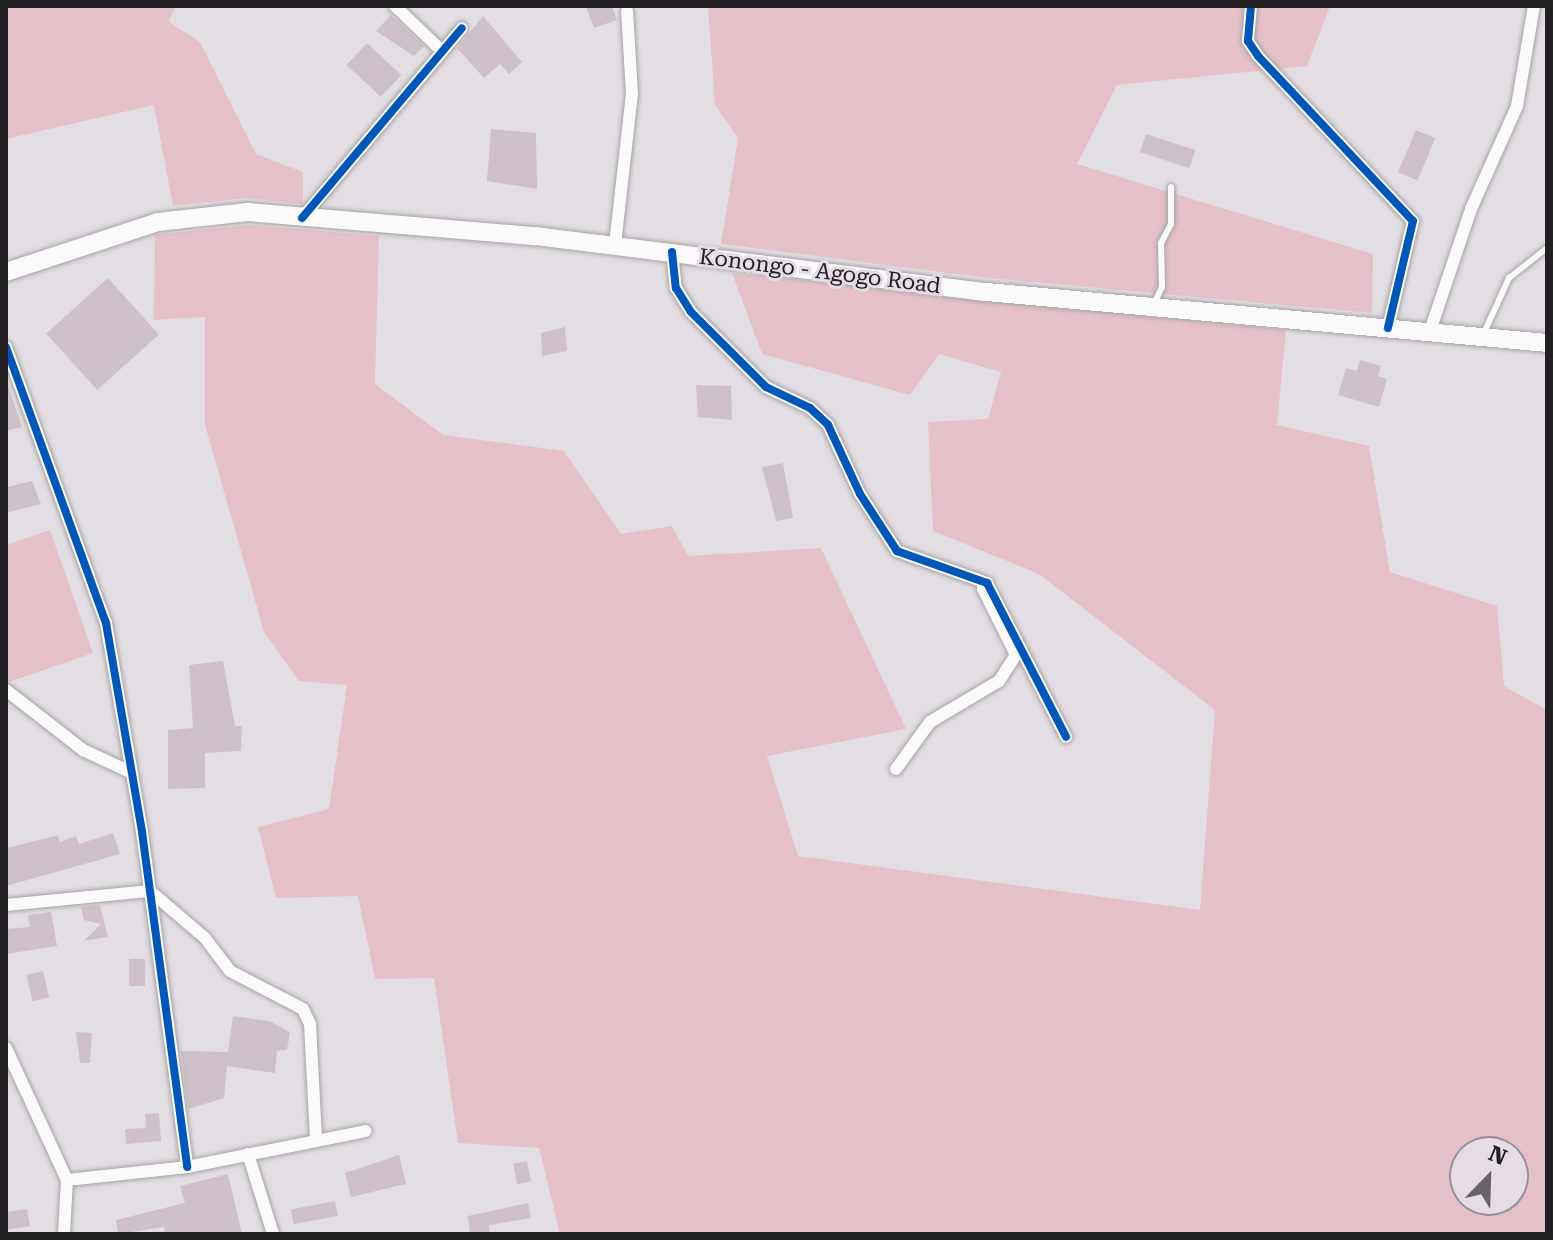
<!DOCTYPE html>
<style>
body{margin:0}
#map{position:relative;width:1553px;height:1240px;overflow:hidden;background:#e3dee3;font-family:"Roboto Serif",serif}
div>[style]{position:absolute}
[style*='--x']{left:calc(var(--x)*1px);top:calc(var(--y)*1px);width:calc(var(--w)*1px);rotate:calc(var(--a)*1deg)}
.green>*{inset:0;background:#e5c0c9}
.building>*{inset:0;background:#cec0c8;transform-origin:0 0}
.roads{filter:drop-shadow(0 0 2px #a6a3a6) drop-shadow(0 0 2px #a6a3a6)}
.lane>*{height:6px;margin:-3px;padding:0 3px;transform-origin:3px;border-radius:3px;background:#fbfafb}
.street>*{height:12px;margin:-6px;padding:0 6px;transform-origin:6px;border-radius:6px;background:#fbfafb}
.secondary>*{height:18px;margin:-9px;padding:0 9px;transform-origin:9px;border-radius:9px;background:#fbfafb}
.cycleway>*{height:8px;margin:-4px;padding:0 4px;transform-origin:4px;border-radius:4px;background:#0057b8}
span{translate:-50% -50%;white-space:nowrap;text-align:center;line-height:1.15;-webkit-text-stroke:6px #e5dce5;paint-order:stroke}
.street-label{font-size:22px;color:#232023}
.frame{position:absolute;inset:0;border:8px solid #232023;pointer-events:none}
.north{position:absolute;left:1449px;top:1136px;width:80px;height:80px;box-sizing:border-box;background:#e5dce5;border:2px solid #979197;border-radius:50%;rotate:23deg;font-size:22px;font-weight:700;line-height:32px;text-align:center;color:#232023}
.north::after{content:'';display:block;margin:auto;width:28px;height:36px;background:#666266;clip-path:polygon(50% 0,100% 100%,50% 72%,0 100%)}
</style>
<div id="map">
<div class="green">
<div style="clip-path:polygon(6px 6px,175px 6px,169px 22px,200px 42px,256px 154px,303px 172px,303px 204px,246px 198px,173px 206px,154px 105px,6px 139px)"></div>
<div style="clip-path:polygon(708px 6px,1330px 6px,1307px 66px,1117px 85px,1077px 164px,1373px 254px,1372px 313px,988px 278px,721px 244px,738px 138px,715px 105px)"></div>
<div style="clip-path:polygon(evenodd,247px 225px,379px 236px,375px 384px,443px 435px,564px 451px,621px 534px,672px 526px,688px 556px,821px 548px,906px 729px,767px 756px,798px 856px,1200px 910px,1215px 710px,1039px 574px,933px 531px,928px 422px,988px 419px,1001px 372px,939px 354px,910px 395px,762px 354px,732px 273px,1286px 330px,1277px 425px,1369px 446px,1390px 572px,1497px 606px,1504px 686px,1547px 710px,1547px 1234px,560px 1234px,539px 1148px,458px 1143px,434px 978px,375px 979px,358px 896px,276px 898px,258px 827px,329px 809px,347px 685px,299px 681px,264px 632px,205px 425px,205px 317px,154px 320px,155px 235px,247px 225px,1513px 1152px,1513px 1200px,1465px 1200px,1465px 1152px,1513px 1152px)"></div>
<div style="clip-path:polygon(50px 530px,93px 653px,6px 683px,6px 545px)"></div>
</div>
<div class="building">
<div style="clip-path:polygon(586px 6px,612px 6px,617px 20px,594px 28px)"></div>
<div style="clip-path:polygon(391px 15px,424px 46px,414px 56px,376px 31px)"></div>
<div style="clip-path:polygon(483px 16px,522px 62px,509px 74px,500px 64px,484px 78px,457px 48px)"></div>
<div style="left:367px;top:43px;width:47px;height:30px;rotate:43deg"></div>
<div style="clip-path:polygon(491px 129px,536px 133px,537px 189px,487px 181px)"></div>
<div style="left:1416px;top:130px;width:21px;height:46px;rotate:23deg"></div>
<div style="left:1146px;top:134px;width:52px;height:19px;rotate:18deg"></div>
<div style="left:108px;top:278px;width:76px;height:83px;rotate:48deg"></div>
<div style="clip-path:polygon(565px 327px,567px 351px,542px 356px,541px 333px)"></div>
<div style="clip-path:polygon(1360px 360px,1381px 366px,1378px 376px,1387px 379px,1379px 407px,1338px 395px,1346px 368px,1357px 371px)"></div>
<div style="clip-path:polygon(6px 380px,22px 427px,6px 431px)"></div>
<div style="clip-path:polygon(696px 385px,731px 386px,732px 420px,698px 417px)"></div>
<div style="clip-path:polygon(783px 463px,793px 518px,776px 521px,762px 467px)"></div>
<div style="clip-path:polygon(32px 481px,41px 504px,6px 513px,6px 487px)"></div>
<div style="clip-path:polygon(223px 661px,235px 726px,242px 726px,241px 751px,205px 753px,205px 788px,168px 789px,168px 730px,193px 728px,189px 665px)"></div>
<div style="clip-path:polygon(113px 833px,120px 854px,6px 886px,6px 848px,58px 835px,60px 842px,76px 836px,79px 844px)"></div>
<div style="clip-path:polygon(100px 905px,108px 937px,84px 941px,101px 924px,84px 920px,81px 907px)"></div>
<div style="clip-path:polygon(51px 912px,57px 946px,6px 954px,6px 929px,30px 927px,28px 915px)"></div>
<div style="left:129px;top:959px;width:16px;height:27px"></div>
<div style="left:43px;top:971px;width:27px;height:17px;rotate:77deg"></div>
<div style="clip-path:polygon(233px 1016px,269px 1021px,290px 1032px,287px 1050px,277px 1051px,275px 1073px,227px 1066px,224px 1098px,188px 1109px,181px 1051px,228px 1052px)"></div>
<div style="clip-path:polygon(76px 1032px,92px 1033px,90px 1063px,80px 1063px)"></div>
<div style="clip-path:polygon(159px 1113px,161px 1141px,126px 1144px,125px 1129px,146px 1128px,145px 1114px)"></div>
<div style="clip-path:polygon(399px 1155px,406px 1184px,351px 1197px,345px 1173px)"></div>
<div style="left:527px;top:1161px;width:21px;height:14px;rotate:79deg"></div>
<div style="clip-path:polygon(228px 1174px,242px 1234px,165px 1234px,164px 1227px,118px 1234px,116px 1220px,185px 1203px,180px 1186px)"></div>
<div style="left:335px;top:1201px;width:15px;height:45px;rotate:79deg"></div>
<div style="clip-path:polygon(528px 1203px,531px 1218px,489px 1225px,490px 1234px,470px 1234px,468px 1216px)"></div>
<div style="clip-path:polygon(27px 1209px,30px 1226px,6px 1230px,6px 1212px)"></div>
</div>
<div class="roads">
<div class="lane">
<div style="--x:1154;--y:304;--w:19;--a:-65"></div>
<div style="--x:1162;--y:287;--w:44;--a:-91.3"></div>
<div style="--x:1161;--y:243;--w:21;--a:-62"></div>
<div style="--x:1171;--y:224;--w:37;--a:-90"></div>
<div style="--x:1483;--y:335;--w:63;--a:-65.5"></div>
<div style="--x:1509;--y:278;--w:48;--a:-38.3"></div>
</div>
<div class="street">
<div style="--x:395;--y:6;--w:65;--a:43.8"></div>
<div style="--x:1251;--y:6;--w:35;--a:95"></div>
<div style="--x:1248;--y:41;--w:18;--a:56"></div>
<div style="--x:1258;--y:56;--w:226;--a:46.8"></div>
<div style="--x:1413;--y:221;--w:110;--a:103.2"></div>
<div style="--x:302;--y:218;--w:248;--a:-49.9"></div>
<div style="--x:615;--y:245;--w:152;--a:-83.6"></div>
<div style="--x:632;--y:94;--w:83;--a:-93.4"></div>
<div style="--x:672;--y:252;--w:36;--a:84"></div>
<div style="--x:676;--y:288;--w:28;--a:58"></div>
<div style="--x:691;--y:312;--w:106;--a:45"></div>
<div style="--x:766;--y:387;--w:49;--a:25.5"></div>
<div style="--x:810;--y:408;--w:25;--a:43"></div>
<div style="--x:828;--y:425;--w:76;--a:65.1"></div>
<div style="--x:860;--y:494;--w:68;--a:57"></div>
<div style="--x:897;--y:551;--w:96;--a:19.6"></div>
<div style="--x:987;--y:583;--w:173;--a:62.8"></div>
<div style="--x:1429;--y:334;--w:132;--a:-71.4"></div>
<div style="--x:1471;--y:209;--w:113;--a:-65.9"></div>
<div style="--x:1517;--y:106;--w:101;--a:-80.4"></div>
<div style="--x:6;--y:347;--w:294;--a:70.1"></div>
<div style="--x:106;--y:623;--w:212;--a:80.2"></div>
<div style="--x:142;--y:832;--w:338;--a:82.3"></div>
<div style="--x:6;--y:690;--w:98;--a:37.9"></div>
<div style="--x:83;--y:750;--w:52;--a:25.1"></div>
<div style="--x:896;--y:769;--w:58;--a:-54.1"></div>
<div style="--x:930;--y:722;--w:80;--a:-30.7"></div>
<div style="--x:999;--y:681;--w:31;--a:-57"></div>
<div style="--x:1016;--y:655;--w:74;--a:-116.6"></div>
<div style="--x:6;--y:905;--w:145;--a:-5.6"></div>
<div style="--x:150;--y:891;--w:72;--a:40.5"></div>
<div style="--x:205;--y:938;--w:41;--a:52.9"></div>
<div style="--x:230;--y:971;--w:82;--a:27.5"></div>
<div style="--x:303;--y:1009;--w:17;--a:65"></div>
<div style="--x:310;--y:1024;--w:116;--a:87"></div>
<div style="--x:6;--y:1048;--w:145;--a:65.2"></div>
<div style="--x:67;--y:1180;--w:54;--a:93.2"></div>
<div style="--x:248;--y:1154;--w:84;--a:72.6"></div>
<div style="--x:67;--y:1180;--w:121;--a:-6.2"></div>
<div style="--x:187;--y:1167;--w:182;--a:-11.4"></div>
</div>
<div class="secondary">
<div style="--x:6;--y:272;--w:160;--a:-18.2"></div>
<div style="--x:158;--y:222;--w:90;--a:-6.4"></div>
<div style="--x:247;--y:212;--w:289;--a:4.8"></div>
<div style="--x:535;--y:236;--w:455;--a:7.1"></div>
<div style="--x:987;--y:292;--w:562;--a:5.2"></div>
</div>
</div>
<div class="cycleway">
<div style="--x:1251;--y:6;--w:35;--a:95"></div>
<div style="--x:1248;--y:41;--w:18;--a:56"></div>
<div style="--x:1258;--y:56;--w:226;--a:46.8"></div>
<div style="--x:1413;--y:221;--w:110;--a:103.2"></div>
<div style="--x:302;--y:218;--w:248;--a:-49.9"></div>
<div style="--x:672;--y:252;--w:36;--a:84"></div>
<div style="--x:676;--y:288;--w:28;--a:58"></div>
<div style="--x:691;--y:312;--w:106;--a:45"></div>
<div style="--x:766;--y:387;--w:49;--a:25.5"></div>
<div style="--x:810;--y:408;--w:25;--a:43"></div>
<div style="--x:828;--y:425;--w:76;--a:65.1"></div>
<div style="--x:860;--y:494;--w:68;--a:57"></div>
<div style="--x:897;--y:551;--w:96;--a:19.6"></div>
<div style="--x:987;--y:583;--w:173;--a:62.8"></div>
<div style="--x:6;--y:347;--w:294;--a:70.1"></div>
<div style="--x:106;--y:623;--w:212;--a:80.2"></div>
<div style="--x:142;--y:832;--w:338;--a:82.3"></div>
</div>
<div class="street-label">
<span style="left:820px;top:271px;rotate:7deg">Konongo - Agogo Road</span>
</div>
<div class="frame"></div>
<div class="north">N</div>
</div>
